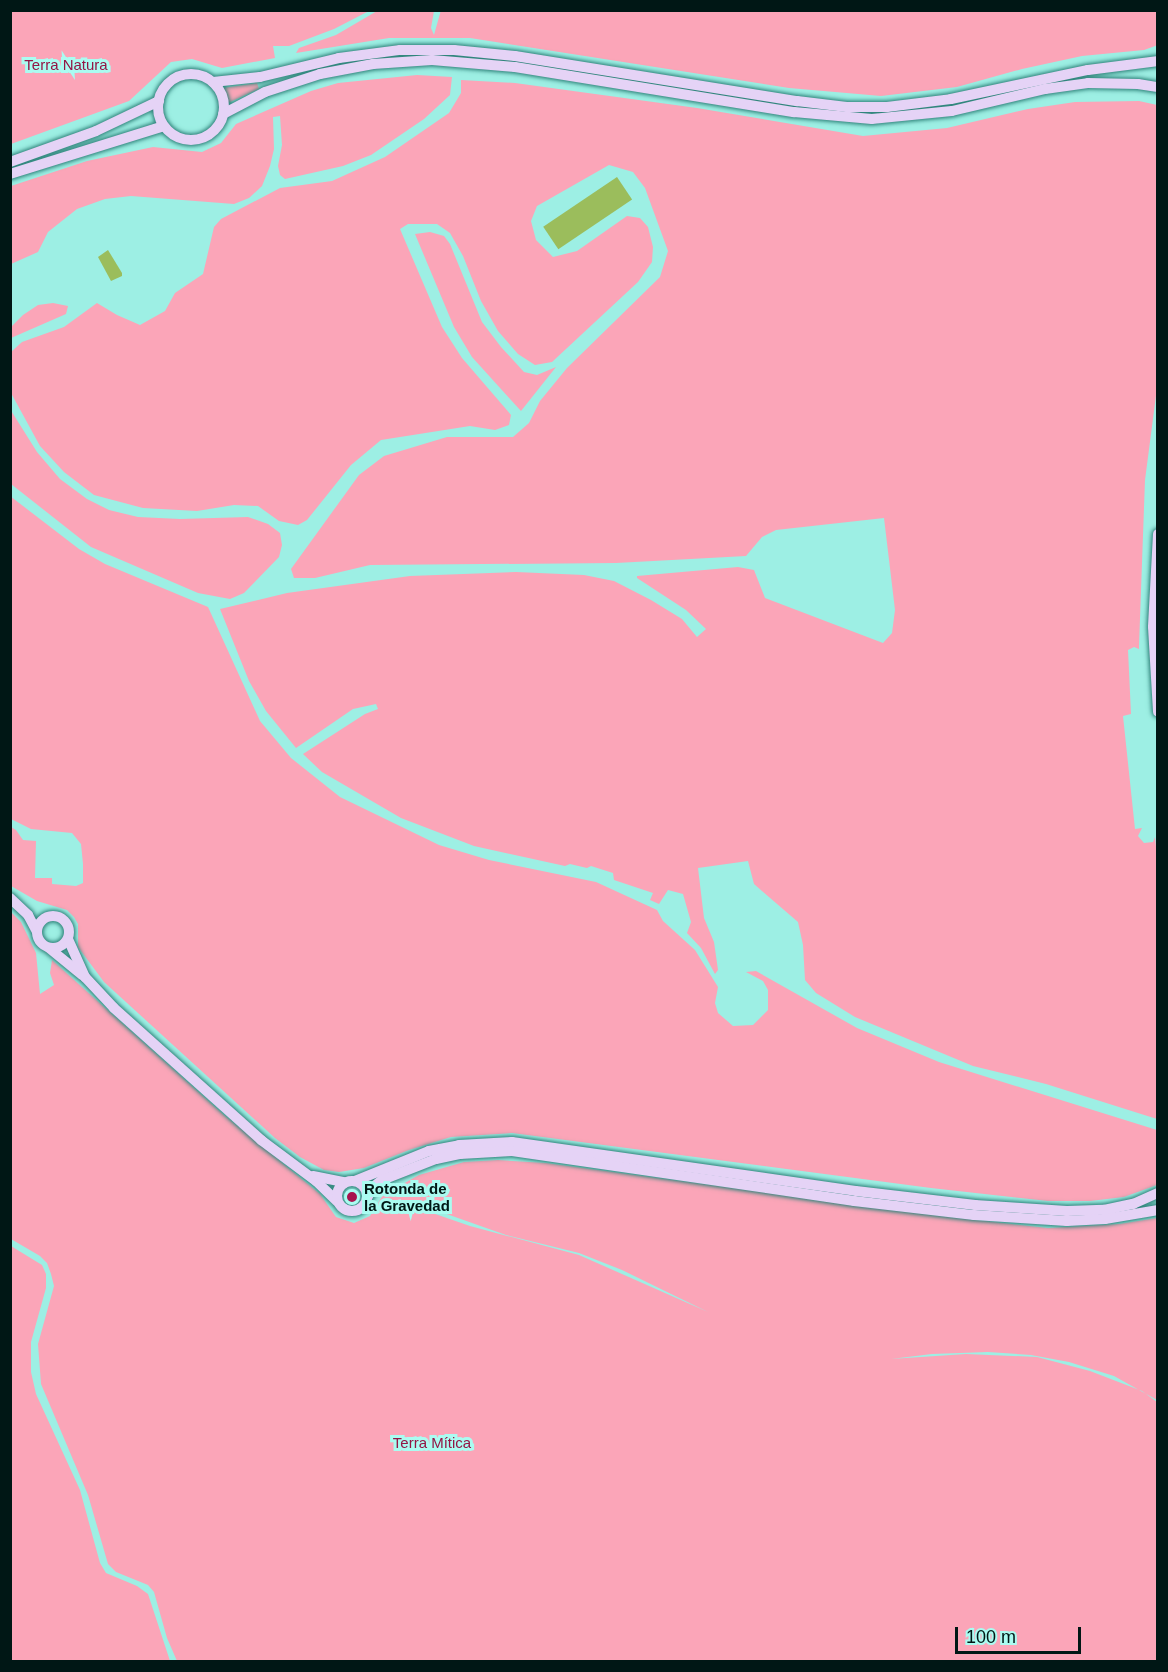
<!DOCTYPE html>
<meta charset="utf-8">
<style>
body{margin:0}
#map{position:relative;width:1168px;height:1672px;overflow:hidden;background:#9defe4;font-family:Helvetica,sans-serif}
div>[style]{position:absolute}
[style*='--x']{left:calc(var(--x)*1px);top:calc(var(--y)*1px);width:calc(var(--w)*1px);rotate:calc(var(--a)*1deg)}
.green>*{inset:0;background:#fba5b8}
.water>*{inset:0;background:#9bbd5c;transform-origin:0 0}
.roads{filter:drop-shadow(0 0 2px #30847b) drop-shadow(0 0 2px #30847b)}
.secondary>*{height:10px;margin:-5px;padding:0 5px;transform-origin:5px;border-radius:5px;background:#e5d3f6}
.secondary>.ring{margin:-5px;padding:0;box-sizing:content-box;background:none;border:10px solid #e5d3f6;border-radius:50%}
.dots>*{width:16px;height:16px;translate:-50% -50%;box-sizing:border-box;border:3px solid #aafcf1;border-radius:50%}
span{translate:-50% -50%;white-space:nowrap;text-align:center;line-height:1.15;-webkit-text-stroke:6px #aafcf1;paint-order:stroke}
.park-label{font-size:15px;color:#941545}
.poi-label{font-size:15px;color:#001715;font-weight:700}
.left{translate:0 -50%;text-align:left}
.frame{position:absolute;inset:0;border:12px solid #001715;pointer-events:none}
.scale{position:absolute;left:955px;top:1627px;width:126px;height:27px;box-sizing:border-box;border:3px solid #001715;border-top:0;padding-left:8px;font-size:18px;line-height:21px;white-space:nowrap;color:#001715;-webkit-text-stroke:4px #aafcf1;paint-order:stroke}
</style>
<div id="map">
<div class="green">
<div style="clip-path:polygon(10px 11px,11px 10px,369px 11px,334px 29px,289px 46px,273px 46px,275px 58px,222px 68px,192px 59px,171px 62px,129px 101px,11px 144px)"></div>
<div style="clip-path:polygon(377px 11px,434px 11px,431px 28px,434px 35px,441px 10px,1157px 10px,1158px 45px,1144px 50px,1082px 56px,1022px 69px,957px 87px,881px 96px,789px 88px,470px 38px,389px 38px,296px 53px,299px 48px,336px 35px)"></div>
<div style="clip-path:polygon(417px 75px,452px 77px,450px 95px,424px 119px,371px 155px,343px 166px,285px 179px,280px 175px,278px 166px,282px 145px,280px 116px,273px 117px,274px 149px,270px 166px,262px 186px,249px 198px,234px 204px,131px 196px,105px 199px,77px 209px,48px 232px,38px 252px,11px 264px,11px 186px,87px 161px,153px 147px,202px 152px,221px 143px,236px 124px,311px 91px,338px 83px)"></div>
<div style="clip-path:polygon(461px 80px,515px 83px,697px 108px,863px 136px,947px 128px,1028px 109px,1075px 102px,1139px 101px,1157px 105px,1157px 388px,1145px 480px,1139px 646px,1139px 649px,1134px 647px,1128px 650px,1131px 714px,1123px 716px,1135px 829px,1142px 828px,1138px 836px,1144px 843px,1153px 842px,1155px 837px,1157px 856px,1157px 1119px,1046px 1084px,973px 1066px,855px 1017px,816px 993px,805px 980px,803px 945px,798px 922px,754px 884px,748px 861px,698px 868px,704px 918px,714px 942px,718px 970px,715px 974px,701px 948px,687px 933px,691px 922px,683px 894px,668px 890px,659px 904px,650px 900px,653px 893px,614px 880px,613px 873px,591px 866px,587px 868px,570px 864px,565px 866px,474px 846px,401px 818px,322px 772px,303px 754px,365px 714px,378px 709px,376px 704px,353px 709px,296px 748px,266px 711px,249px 681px,220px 609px,287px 593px,410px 576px,516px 572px,584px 575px,614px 581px,651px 600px,682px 619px,697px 637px,706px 629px,686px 610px,637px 578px,637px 576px,738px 567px,754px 570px,765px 598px,883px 643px,892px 633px,895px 610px,884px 518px,776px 530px,762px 537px,746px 556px,616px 563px,370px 565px,315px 578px,294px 578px,291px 569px,359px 475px,384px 456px,447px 437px,513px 437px,529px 423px,540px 401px,567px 368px,660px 277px,668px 251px,645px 188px,633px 172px,609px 165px,537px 206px,531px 221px,536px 240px,553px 257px,577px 251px,627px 216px,640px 218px,648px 227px,653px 247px,652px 262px,638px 282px,552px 362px,535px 365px,518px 354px,498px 331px,481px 301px,463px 256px,450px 233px,437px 224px,408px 224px,400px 229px,442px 327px,462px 358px,511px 415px,509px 425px,495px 430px,470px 426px,381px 440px,351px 465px,307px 520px,298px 525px,279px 521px,258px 506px,234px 505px,197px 511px,143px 508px,94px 495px,64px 472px,40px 446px,11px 393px,11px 352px,22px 342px,64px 327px,97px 303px,117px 315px,140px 325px,165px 311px,175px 293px,203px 274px,214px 227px,221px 219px,280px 188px,332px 181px,385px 157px,449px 113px,461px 93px)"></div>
<div style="clip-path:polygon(257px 83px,259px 89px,228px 103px,222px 88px)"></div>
<div style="clip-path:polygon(430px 232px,444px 236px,450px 244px,482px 322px,501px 347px,524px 372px,537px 375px,556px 367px,521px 411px,472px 357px,454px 327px,415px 234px)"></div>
<div style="clip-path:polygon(53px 303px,68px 306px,66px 314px,11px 338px,11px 327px,23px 315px,38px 305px)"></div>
<div style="clip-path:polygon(10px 409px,37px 452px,60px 479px,87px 499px,109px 510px,138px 517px,180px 519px,248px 517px,268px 524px,280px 533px,282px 545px,279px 557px,244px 593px,230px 599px,198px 593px,91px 547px,11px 484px)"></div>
<div style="clip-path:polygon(10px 496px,79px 549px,105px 564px,208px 607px,260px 721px,291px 758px,340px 797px,439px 845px,489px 860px,596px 882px,657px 910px,663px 921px,695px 950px,718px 987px,715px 1003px,718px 1013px,733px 1026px,753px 1025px,768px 1010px,768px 990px,763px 981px,746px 972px,756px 971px,857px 1028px,939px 1062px,1157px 1130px,1157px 1185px,1124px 1197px,1090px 1201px,1048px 1201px,931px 1188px,512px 1133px,451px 1137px,409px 1150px,364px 1168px,339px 1172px,324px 1170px,300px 1157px,275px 1138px,104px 982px,78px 947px,78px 924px,74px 917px,67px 910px,37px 901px,11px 886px,11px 827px,16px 830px,23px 840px,36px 841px,35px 878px,52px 878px,52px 884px,76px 886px,83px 883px,83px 864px,81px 844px,72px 833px,31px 829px,11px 819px)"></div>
<div style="clip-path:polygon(evenodd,10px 911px,21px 922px,36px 953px,40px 994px,54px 985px,50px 973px,52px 960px,224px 1115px,320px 1194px,336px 1217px,354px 1223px,370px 1216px,383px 1195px,419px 1175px,464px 1162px,498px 1160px,546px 1163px,941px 1216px,1048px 1228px,1119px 1224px,1157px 1218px,1157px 1400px,1114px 1376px,1069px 1362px,1031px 1355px,988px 1352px,932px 1354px,891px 1359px,966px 1354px,1037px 1357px,1090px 1371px,1142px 1391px,1157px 1402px,1157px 1661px,177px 1661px,167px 1638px,154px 1592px,148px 1585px,116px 1572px,108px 1564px,88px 1495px,41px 1384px,38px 1344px,54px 1286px,51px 1274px,47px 1263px,40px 1256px,11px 1239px,10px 911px,399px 1203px,424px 1206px,506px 1235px,579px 1253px,622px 1270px,708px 1312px,579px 1255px,470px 1226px,415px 1207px,399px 1205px,386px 1209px,399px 1203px)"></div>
<div style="clip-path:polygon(11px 1246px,42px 1265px,46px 1274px,46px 1288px,31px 1342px,31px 1372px,36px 1394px,80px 1490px,100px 1563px,106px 1573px,137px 1586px,148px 1594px,170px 1661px,11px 1661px)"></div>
</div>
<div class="water">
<div style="left:617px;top:177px;width:27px;height:89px;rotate:56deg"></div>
<div style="clip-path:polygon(108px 250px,122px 273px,122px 276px,111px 281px,98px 257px)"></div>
</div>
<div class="roads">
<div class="secondary">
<div class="ring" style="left:158px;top:74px;width:56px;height:56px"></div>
<div style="--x:213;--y:82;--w:47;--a:-6.1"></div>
<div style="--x:260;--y:77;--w:81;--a:-13.5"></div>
<div style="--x:339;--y:58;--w:62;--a:-7.5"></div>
<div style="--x:400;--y:50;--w:54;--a:0"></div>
<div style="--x:454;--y:50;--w:61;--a:5.6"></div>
<div style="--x:515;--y:56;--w:286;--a:9.1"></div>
<div style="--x:797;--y:101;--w:50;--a:6.8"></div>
<div style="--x:847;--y:107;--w:40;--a:0"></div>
<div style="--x:887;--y:107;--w:64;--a:-7.1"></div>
<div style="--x:951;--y:99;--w:140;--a:-12"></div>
<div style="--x:1088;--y:70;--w:71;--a:-7.3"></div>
<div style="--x:223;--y:114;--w:47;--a:-27.6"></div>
<div style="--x:265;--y:92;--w:58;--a:-18.1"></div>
<div style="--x:320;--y:74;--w:54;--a:-10.7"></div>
<div style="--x:373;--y:64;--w:59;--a:-3.9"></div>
<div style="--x:432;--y:60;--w:83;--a:4.8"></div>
<div style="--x:515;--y:67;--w:283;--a:9.2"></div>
<div style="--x:794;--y:112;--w:78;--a:5.1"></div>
<div style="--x:872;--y:119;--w:80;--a:-5.7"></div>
<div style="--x:952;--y:111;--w:96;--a:-13.3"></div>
<div style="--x:1045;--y:89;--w:43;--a:-7.9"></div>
<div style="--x:1088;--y:83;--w:50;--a:1.1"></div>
<div style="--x:1138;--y:84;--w:20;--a:9"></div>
<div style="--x:10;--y:162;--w:91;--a:-19.8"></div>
<div style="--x:96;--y:131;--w:70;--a:-25.5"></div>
<div style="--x:10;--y:174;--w:161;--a:-17.3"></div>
<div style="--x:1158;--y:534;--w:93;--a:93.1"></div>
<div style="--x:1153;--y:627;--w:85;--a:86.6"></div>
<div style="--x:10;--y:898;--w:25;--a:43"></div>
<div style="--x:28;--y:915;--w:19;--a:62"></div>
<div class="ring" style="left:37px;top:916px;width:22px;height:22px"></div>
<div style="--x:68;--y:939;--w:42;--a:65.9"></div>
<div style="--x:85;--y:977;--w:42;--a:46.9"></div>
<div style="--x:114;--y:1008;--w:198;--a:41.9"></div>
<div style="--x:261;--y:1140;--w:69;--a:36.7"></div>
<div style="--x:316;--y:1181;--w:29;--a:44"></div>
<div style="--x:49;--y:948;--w:43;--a:39.3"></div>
<div style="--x:313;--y:1176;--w:33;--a:11"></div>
<div class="ring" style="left:337px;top:1181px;width:20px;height:20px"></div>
<div style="--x:355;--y:1181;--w:80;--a:-22.1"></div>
<div style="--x:429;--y:1151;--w:31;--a:-11"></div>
<div style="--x:459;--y:1145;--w:53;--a:-3.2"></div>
<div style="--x:512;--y:1142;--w:347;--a:8.1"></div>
<div style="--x:856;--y:1191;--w:120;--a:6.7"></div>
<div style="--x:975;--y:1205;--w:92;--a:3.7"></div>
<div style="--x:1067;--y:1211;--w:37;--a:-2"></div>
<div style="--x:1104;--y:1210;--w:30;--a:-12"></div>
<div style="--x:1133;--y:1204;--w:27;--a:-24"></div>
<div style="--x:367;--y:1198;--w:13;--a:-61"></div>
<div style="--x:373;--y:1187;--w:11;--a:-38"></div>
<div style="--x:382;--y:1180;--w:58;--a:-21.3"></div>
<div style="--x:436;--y:1159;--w:25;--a:-12"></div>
<div style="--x:460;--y:1154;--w:52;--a:-3.3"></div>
<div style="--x:512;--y:1151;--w:346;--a:8.3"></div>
<div style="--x:854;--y:1201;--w:121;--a:6.7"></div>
<div style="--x:974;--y:1215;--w:93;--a:3.7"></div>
<div style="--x:1067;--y:1221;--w:38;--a:-3"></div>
<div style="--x:1105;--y:1219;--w:54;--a:-9.6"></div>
</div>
</div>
<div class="dots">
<div style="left:352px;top:1197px;background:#a7134d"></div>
</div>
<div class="park-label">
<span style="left:66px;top:65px">Terra Natura</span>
<span style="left:432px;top:1443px">Terra Mítica</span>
</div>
<div class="poi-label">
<span class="left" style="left:364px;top:1197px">Rotonda de<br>la Gravedad</span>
</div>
<div class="frame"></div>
<div class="scale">100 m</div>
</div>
